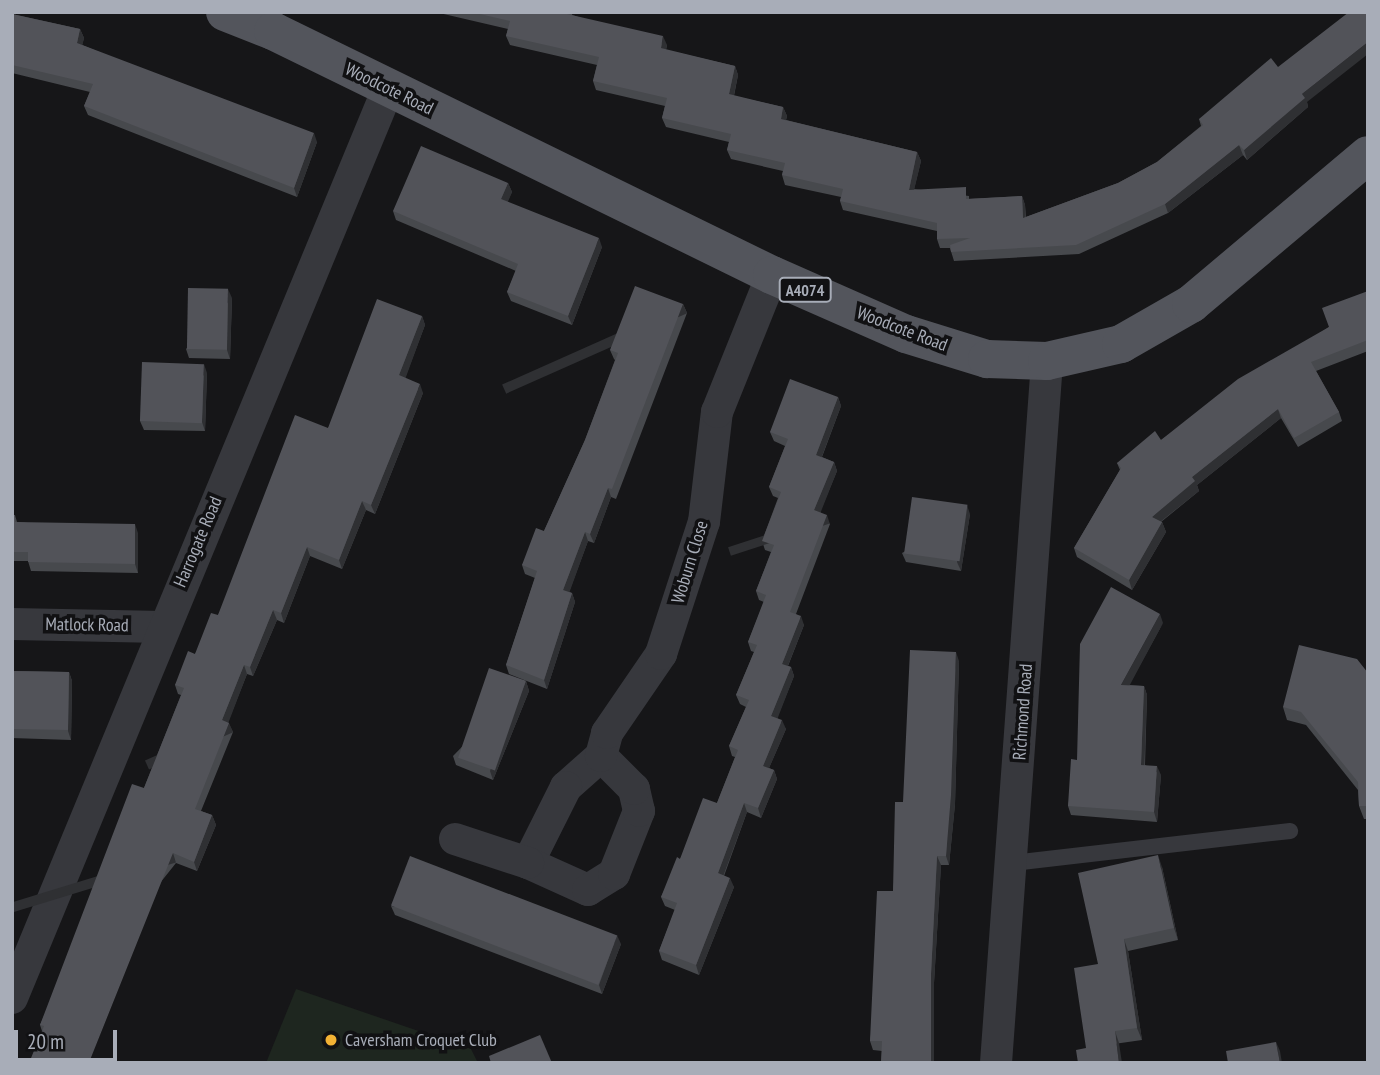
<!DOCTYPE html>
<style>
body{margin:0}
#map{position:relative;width:1380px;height:1075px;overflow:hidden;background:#161618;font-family:"PT Sans Narrow",sans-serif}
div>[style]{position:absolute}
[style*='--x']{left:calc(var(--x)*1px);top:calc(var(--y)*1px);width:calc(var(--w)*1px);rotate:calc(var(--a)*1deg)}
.green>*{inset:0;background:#1e261f}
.service>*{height:16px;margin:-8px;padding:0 8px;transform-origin:8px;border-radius:8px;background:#37383d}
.minor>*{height:32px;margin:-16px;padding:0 16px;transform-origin:16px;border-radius:16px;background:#37383d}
.primary>*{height:38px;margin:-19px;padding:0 19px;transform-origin:19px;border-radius:19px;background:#53555c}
.wall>*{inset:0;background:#47494d}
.shaded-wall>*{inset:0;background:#2f3033;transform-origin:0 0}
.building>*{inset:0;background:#525359;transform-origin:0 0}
.dots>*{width:19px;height:19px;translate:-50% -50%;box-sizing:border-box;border:4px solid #111113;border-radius:50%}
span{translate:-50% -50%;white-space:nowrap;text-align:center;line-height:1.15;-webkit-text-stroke:7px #111113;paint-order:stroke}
.shield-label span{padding:2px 5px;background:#111113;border:2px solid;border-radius:5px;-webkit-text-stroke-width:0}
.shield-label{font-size:16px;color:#a8adb8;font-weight:700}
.street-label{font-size:18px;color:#a8adb8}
.poi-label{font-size:18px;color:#a8adb8}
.left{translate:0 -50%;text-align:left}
.frame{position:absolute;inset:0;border:14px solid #a8adb8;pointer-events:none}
.scale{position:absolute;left:14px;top:1030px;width:103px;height:32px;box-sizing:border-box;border:4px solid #a8adb8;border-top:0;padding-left:9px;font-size:21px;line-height:24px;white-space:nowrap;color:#a8adb8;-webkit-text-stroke:5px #111113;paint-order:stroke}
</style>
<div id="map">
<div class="green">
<div style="clip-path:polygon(296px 989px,471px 1049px,478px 1063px,266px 1063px)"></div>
</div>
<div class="service">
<div style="--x:1013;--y:863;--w:279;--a:-6.6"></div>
</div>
<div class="minor">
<div style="--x:12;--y:624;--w:151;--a:1.1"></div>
<div style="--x:601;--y:756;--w:47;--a:138.5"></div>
<div style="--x:566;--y:787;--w:85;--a:116.6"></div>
<div style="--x:528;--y:863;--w:66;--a:24.2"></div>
<div style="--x:588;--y:890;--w:31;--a:-32"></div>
<div style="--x:614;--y:874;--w:68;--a:-68.4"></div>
<div style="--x:639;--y:811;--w:23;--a:-103"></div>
<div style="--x:634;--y:789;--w:47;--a:-135"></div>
<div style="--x:601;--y:756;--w:24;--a:-75"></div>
<div style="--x:607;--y:733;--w:96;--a:-55.6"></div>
<div style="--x:661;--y:654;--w:139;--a:-72"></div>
<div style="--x:704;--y:522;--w:111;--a:-83.3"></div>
<div style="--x:717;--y:412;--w:148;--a:-68.1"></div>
<div style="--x:455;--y:839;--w:77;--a:18.2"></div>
<div style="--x:12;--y:998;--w:984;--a:-67.53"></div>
<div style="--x:996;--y:1063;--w:704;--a:-85.84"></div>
</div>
<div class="primary">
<div style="--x:225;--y:12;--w:52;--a:21.6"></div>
<div style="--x:273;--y:31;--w:555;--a:26.06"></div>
<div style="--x:772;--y:275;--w:146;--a:23.8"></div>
<div style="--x:906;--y:334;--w:85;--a:17.2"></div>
<div style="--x:987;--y:359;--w:60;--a:1.9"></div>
<div style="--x:1047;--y:361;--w:76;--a:-12.9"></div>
<div style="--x:1121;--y:344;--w:81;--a:-29.7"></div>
<div style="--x:1191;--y:304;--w:231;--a:-40.1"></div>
</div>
<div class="wall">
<div style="clip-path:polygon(435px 12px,573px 12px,572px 15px,667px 45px,666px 50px,735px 66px,738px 75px,734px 96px,783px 107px,787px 116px,786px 120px,917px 152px,921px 161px,914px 189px,969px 196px,969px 199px,1022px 196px,1025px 205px,1026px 217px,1118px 183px,1157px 162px,1201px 126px,1199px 119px,1307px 102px,1308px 107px,1247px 160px,1243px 155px,1168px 213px,1079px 254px,954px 261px,950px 248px,940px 248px,937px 239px,937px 231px,843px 210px,840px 201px,841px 197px,785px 185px,782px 175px,783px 171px,731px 159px,727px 150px,729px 142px,666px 127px,662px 118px,665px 106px,596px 90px,593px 81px,597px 65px,510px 45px,506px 36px,508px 29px)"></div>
<div style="clip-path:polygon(12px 14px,80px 29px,84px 38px,82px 45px,317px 142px,297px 197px,88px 115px,84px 106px,90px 92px,12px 73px)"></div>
<div style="clip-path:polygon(508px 183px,512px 192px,507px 202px,602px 247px,572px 325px,511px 301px,507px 292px,516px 271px,396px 220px,393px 211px)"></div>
<div style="clip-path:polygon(1368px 291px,1368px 351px,1316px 371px,1339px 412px,1342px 421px,1298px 447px,1281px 418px,1197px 485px,1199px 491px,1161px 522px,1162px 522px,1166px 532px,1132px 590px,1077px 557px,1074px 548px,1120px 470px,1117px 463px,1161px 440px,1329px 327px)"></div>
<div style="clip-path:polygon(232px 298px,230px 359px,189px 358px,186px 349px)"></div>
<div style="clip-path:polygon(683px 304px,687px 313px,616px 499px,611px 497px,594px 543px,588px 541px,569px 592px,572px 593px,575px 602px,547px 689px,509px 674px,506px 665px,535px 578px,525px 574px,522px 565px,544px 531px,585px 440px,615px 360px,614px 359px,610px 350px)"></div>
<div style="clip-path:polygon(422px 316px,425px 325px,405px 378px,423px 393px,375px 514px,366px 510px,342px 569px,310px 556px,284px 623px,277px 620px,253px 676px,247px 674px,228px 722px,233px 732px,201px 811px,212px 815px,216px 825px,197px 871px,176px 863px,42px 1031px,40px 1025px,144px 788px,181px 695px,178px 694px,175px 685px,195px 654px,328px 428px)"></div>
<div style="clip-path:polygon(207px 373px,205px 431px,144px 430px,140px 421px)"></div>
<div style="clip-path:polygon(838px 397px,841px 406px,822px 457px,834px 462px,837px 471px,820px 512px,830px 524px,796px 614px,804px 625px,788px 666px,791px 667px,794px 676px,777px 718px,786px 729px,769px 768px,774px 770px,777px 779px,761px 818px,747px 812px,724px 876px,734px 887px,699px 975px,662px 960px,659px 951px,675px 910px,665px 906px,661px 897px,680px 859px,717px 803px,735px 757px,732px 756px,729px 746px,746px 707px,740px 704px,736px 695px,754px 652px,751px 651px,748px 642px,764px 602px,759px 600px,756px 591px,771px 552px,765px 550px,762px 541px,778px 498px,773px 496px,769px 487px,785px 446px,774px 441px,770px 432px)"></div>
<div style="clip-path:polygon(970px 514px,961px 571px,906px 562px,902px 553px)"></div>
<div style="clip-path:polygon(12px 515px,15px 515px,17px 522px,138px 533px,138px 573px,31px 571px,28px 561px,12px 561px)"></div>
<div style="clip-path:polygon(1163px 623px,1129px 685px,1144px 686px,1147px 695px,1145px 765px,1161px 775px,1157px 822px,1071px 815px,1068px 806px,1077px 760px)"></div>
<div style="clip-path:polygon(959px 661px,955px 804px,949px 865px,941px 865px,934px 983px,934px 1063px,881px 1063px,882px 1051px,873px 1050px,870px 1041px,893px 891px,903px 802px)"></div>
<div style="clip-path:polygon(12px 671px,69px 672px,72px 681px,71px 740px,12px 738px)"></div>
<div style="clip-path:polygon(1368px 673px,1368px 819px,1364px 819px,1359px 806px,1358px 790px,1306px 725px,1287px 720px,1283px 707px)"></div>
<div style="clip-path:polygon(526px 681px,529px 691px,493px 780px,456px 765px,453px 756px)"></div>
<div style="clip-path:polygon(1162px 867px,1178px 940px,1128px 951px,1142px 1040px,1086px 1048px,1098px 964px)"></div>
<div style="clip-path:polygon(391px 906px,621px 944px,602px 994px,395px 915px)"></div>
</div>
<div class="shaded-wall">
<div style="clip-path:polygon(80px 29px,84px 38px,81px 52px,77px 43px)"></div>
<div style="clip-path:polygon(663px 36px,667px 45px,664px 58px,661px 48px)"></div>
<div style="clip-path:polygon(1368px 42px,1368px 54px,1307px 102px,1308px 107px,1247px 160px,1244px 150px,1302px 94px)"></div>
<div style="clip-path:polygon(735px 66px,738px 75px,732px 104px,729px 94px)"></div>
<div style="clip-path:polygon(783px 107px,787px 116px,784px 128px,781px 119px)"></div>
<div style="clip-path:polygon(314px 133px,317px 142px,297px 197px,294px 188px)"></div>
<div style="clip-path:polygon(1239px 145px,1243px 155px,1168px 213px,1165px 204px)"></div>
<div style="clip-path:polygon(917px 152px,921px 161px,912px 199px,909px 190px)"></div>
<div style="clip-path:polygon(508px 183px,512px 192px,505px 209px,501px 199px)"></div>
<div style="clip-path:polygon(1022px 196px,1025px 205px,1026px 227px,1023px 218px)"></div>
<div style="clip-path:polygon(599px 238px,602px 247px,572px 325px,568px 316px)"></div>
<div style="clip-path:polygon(228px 289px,232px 298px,230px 359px,227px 350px)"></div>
<div style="left:683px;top:304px;width:10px;height:198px;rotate:66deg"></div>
<div style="clip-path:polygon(422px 316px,425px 325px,403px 385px,399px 375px)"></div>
<div style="clip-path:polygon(204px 364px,207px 373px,205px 431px,202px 422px)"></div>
<div style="clip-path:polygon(420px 384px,423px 393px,375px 514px,371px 505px)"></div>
<div style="clip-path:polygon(838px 397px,841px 406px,819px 464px,816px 455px)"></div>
<div style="clip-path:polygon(1278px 409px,1281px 418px,1197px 485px,1199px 491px,1155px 526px,1152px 517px,1192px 477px)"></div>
<div style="clip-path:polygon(834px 462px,837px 471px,818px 519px,814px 510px)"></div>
<div style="clip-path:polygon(608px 488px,611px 497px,594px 543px,590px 534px)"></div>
<div style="clip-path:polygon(362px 501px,366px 510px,342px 569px,339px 560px)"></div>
<div style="clip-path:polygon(967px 505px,970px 514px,961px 571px,957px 562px)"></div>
<div style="left:827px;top:515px;width:9px;height:104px;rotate:72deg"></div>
<div style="clip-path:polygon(1162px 522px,1166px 532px,1132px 590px,1129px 580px)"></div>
<div style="clip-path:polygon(135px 524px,138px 533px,138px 573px,135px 564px)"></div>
<div style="clip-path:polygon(585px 532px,588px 541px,567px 599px,563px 590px)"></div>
<div style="clip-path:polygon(307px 547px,310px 556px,284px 623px,281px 613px)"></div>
<div style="clip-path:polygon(572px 593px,575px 602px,547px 689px,544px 680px)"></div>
<div style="clip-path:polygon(273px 610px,277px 620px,253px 676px,250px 667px)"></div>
<div style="clip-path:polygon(1160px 614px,1163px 623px,1125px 694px,1121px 685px)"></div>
<div style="clip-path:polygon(801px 616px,804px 625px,785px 673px,782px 664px)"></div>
<div style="clip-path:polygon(956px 652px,959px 661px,955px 804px,949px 865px,946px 856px)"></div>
<div style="clip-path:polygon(244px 665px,247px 674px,226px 729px,222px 720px)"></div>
<div style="clip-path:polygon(791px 667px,794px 676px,775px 725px,771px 716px)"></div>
<div style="clip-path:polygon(69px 672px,72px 681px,71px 740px,68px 731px)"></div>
<div style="clip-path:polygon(526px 681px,529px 691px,493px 780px,490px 771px)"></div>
<div style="clip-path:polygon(1144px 686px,1147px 695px,1144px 774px,1141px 765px)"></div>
<div style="clip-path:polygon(782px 720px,786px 729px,766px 775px,763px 766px)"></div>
<div style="left:229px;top:723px;width:10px;height:92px;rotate:66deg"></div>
<div style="clip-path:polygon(1157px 766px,1161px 775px,1157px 822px,1154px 812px)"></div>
<div style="clip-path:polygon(774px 770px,777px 779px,761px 818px,758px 808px)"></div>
<div style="clip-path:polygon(744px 803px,747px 812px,721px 882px,718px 873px)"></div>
<div style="clip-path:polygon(212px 815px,216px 825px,197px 871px,194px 862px)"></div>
<div style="left:173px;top:853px;width:10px;height:223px;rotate:73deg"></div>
<div style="clip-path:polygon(1158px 855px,1162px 867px,1178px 940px,1174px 928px)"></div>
<div style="clip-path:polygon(937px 856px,941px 865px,934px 983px,934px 1063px,931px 1063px,931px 974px)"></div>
<div style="clip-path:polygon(730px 878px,734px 887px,699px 975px,696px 965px)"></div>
<div style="clip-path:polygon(617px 935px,621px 944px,602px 994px,599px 985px)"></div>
<div style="clip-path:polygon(1124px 939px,1128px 951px,1142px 1040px,1137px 1028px)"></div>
<div style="clip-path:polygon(1115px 1031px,1119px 1043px,1122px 1063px,1119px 1063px)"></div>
<div style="clip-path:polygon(1276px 1042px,1280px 1051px,1282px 1063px,1280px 1063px)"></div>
</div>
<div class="building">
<div style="clip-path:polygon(471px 12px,568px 12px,567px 14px,663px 36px,661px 48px,735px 66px,729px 94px,783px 107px,781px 119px,917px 152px,909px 190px,966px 187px,966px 199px,1022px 196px,1023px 218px,1118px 183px,1157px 162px,1203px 125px,1199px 119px,1271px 58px,1278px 67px,1349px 12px,1368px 12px,1368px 42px,1302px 94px,1305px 98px,1244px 150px,1239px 145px,1165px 204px,1076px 245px,951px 252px,950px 245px,970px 238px,937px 239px,937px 223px,840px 201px,843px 189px,782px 175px,785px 163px,727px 150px,731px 134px,662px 118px,667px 98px,593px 81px,599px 57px,506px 36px,510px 21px)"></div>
<div style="clip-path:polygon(12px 14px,80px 29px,77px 43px,314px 133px,294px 188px,84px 106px,93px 84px,12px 65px)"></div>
<div style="clip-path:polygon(421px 146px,508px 183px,501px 199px,599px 238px,568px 316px,507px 292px,518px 264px,393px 211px)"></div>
<div style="clip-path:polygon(635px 286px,683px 304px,612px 489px,608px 488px,590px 534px,585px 532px,563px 590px,572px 593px,544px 680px,506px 665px,537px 571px,522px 565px,536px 528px,544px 531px,585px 440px,618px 353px,610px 350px)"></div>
<div style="left:188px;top:288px;width:40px;height:61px;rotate:1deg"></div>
<div style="clip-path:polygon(1368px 291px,1368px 340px,1311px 362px,1339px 412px,1294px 438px,1278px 409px,1192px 477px,1195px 481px,1152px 517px,1162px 522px,1129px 580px,1074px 548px,1121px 468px,1117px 463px,1155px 431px,1161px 440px,1238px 379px,1329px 327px,1322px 308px)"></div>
<div style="clip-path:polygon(377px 299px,422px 316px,399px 375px,420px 384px,371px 505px,362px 501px,339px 560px,307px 547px,281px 613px,273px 610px,250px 667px,244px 665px,222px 720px,229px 723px,195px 809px,212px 815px,194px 862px,173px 853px,90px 1060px,99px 1063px,29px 1063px,44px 1026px,40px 1025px,132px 784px,144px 788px,184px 688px,175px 685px,188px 651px,195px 654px,211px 613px,218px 615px,295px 415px,328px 428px)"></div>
<div style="left:142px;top:362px;width:62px;height:59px;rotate:2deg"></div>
<div style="clip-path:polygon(790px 379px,838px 397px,816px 455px,834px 462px,814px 510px,827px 515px,790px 612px,801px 616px,782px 664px,791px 667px,771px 716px,782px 720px,763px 766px,774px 770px,758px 808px,744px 803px,718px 873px,730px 878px,696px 965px,659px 951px,677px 903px,661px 897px,677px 857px,680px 859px,703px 798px,717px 803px,738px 750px,729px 746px,749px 700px,736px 695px,757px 645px,748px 642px,766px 595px,756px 591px,774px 545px,762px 541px,781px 492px,769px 487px,788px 439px,770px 432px)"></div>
<div style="left:912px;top:497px;width:56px;height:57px;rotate:8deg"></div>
<div style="clip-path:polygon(12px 515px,15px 515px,15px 522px,135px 524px,135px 564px,28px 562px,28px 552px,12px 552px)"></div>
<div style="clip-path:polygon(1111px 587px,1160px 614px,1121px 685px,1144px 686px,1141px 765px,1157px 766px,1154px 812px,1068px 806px,1071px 759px,1077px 760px,1080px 644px)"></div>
<div style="clip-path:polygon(1299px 645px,1357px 659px,1368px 673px,1368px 806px,1359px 806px,1358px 782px,1301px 712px,1283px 707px)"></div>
<div style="clip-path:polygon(910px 650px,956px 652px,951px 795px,946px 856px,937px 856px,931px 974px,931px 1063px,881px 1063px,882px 1041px,870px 1041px,877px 891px,893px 891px,895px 802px,903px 802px)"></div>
<div style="left:489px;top:668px;width:39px;height:95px;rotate:19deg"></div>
<div style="left:12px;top:671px;width:57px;height:58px;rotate:1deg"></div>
<div style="clip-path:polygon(1158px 855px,1174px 928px,1124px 939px,1137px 1028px,1115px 1031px,1119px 1063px,1078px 1063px,1076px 1050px,1086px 1048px,1074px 968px,1098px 964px,1078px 873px)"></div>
<div style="left:410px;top:856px;width:222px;height:53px;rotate:21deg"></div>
<div style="clip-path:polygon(540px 1035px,552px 1063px,491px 1063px,489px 1056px)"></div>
<div style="clip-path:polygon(1276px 1042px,1280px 1063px,1228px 1063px,1226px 1051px)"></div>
</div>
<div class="dots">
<div style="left:331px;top:1040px;background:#f2b134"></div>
</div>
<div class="shield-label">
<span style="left:805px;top:290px">A4074</span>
</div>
<div class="street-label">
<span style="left:389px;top:89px;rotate:26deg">Woodcote Road</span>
<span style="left:902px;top:329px;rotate:21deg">Woodcote Road</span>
<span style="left:198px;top:542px;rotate:-67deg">Harrogate Road</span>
<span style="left:690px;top:562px;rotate:-73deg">Woburn Close</span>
<span style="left:87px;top:625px;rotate:1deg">Matlock Road</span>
<span style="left:1023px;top:712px;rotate:-86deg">Richmond Road</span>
</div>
<div class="poi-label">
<span class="left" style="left:345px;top:1040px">Caversham Croquet Club</span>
</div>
<div class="frame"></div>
<div class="scale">20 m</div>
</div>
